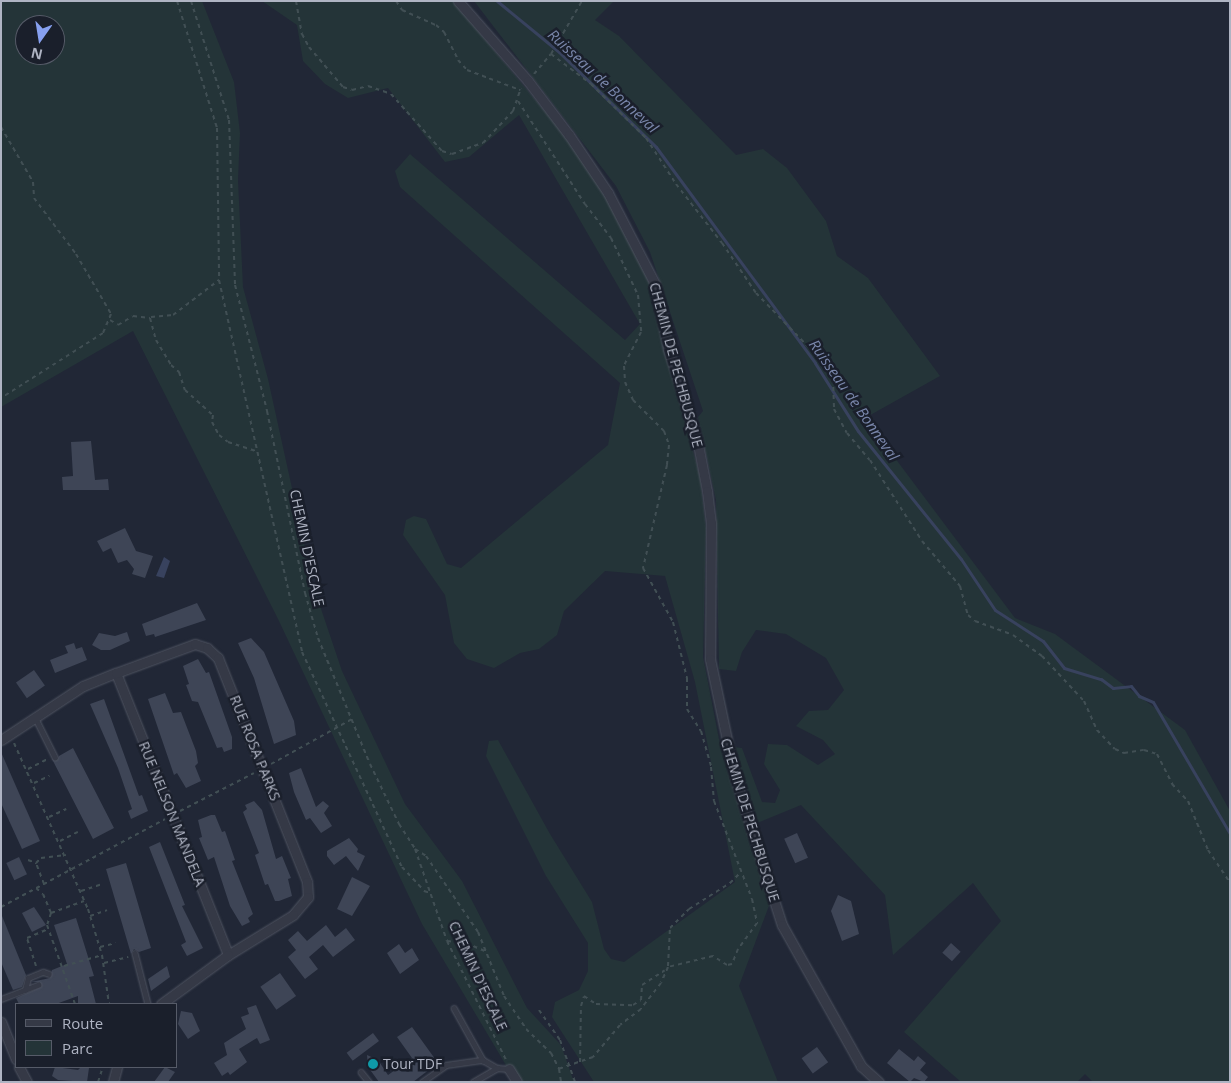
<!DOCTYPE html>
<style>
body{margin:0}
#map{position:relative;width:1231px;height:1083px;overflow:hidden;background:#212736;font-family:"Open Sans",sans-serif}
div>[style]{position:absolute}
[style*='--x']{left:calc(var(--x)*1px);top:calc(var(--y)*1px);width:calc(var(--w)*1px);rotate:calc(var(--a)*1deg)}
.green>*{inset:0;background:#243438}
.water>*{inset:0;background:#38425e}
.stream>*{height:3px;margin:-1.5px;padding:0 1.5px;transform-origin:1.5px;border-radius:1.5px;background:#38425e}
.building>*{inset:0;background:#3e4556;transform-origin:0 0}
.path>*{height:2px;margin-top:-1px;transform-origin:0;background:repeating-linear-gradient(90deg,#414f54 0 4px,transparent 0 8px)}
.roads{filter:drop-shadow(0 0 1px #4f5461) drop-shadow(0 0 1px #4f5461)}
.service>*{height:4.5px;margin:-2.25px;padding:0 2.25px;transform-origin:2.25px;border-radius:2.25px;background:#353946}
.minor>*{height:9px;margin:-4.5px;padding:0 4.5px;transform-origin:4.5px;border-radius:4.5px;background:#353946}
.dots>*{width:14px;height:14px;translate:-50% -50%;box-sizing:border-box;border:2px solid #1a1f2b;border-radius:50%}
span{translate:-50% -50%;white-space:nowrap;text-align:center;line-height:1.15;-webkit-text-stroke:5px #1a1f2b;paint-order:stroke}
.street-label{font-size:14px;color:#afb4c3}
.poi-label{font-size:14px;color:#afb4c3}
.left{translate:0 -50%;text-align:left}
.water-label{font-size:15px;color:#7986aa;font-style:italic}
.frame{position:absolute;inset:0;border:2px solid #afb4c3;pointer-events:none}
.legend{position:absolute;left:15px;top:1003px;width:162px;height:65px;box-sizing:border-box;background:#1a1f2b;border:1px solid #565b68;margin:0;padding:6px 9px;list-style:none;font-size:15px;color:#afb4c3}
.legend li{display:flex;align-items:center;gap:10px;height:25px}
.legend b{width:25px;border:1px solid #565b68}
.north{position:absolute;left:15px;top:15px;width:50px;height:50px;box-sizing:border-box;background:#1a1f2b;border:1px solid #565b68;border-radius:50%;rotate:193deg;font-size:14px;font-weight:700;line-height:20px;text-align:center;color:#afb4c3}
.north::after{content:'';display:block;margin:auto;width:18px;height:22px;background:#87a0f0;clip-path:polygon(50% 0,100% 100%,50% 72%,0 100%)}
</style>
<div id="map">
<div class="green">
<div style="clip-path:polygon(evenodd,1px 1px,202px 1px,234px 82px,240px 133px,238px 180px,243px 287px,268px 379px,314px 588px,342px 671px,405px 804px,462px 881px,527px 1008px,561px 1045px,574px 1082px,516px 1082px,422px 924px,278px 619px,133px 331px,1px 407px,1px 1px,25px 25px,55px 25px,55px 55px,25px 55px,25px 25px)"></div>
<div style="clip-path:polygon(262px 1px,453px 1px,562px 132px,604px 194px,643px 268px,658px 306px,666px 355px,700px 476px,706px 528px,703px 657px,719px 739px,770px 903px,739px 986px,778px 1082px,594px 1082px,552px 1017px,555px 1002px,579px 990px,588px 971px,588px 943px,546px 876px,486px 756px,489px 741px,498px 740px,550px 834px,592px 902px,604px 949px,611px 959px,624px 962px,735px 882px,695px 682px,665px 576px,605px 571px,564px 611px,557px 635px,539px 649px,520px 653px,494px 668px,467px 659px,454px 643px,445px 595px,403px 535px,406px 520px,414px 516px,426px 519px,447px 564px,461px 568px,608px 445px,620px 383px,400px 187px,395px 171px,410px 154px,625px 340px,640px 324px,519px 115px,469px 157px,445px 162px,388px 88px,348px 98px,325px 84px,303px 61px,297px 25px)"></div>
<div style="clip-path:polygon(474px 1px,614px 1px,595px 20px,619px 36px,736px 155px,763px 149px,787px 168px,826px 221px,837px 256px,868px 278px,940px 376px,865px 418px,1015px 618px,1055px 634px,1185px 730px,1230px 811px,1230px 1082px,1093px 1082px,1085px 1074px,1077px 1082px,961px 1082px,904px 1032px,1001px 921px,973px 883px,893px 955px,885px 895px,801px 805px,757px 823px,734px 747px,742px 748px,762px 802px,775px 803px,780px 790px,764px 764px,768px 744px,787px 745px,818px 765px,835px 754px,823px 740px,796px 726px,809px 711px,828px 710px,844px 690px,826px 658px,786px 634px,756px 630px,742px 652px,736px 671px,719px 669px,716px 500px,698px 417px,703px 411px,650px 252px,616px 186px)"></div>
</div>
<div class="water">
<div style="clip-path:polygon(164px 557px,170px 561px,164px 578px,156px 576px)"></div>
</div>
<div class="stream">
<div style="--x:497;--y:1;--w:80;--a:39.4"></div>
<div style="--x:559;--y:52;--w:136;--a:44.4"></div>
<div style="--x:656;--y:147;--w:268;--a:53.6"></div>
<div style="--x:815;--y:363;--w:80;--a:57.7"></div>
<div style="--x:858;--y:431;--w:164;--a:51.2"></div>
<div style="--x:961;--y:559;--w:61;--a:56.3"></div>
<div style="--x:995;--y:610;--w:57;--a:32.9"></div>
<div style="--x:1043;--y:641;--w:34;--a:52"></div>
<div style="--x:1064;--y:668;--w:39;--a:17"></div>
<div style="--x:1101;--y:679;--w:15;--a:37"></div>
<div style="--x:1113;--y:688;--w:18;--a:-6"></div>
<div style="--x:1131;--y:686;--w:13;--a:51"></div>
<div style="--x:1139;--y:696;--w:15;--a:23"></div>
<div style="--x:1153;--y:702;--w:153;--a:59.7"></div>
</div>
<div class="building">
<div style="clip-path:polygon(91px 441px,95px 480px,108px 479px,109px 490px,63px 490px,62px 477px,73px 476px,71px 442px)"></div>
<div style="clip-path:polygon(125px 528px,136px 551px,153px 556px,145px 578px,132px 574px,134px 569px,127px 560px,118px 563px,111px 548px,103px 552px,97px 541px)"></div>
<div style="clip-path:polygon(197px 603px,206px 620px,155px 637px,154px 634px,146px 636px,142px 624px)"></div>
<div style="clip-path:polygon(127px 632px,130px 641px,110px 650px,101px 650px,92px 645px,99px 633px,115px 636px)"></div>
<div style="clip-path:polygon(251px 638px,264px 652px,294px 721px,296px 735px,274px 744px,254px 678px,238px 643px)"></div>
<div style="clip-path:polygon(74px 643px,76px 649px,82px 647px,87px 660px,55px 673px,50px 660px,68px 653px,65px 646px)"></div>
<div style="clip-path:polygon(198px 659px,206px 673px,209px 672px,232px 737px,232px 749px,224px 752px,222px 747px,217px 748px,198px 702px,192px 701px,186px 685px,189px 684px,183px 666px)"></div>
<div style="left:34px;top:670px;width:19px;height:22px;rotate:55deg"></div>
<div style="clip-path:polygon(165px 693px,173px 713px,181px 712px,196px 751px,198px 763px,195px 766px,201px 781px,186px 788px,177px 773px,174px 775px,148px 699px)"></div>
<div style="clip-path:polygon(104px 699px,139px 796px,142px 795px,148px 811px,131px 819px,128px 811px,132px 809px,118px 768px,90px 704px)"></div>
<div style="clip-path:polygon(73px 748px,114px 828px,93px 839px,52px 759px,57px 760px,59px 756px)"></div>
<div style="clip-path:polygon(1px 752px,40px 841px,22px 849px,1px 803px)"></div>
<div style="clip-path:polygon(301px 768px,316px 807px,323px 801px,329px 806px,324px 813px,332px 826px,321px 833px,310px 818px,306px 820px,294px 792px,289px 773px)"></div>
<div style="clip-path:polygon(254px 801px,262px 810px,276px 859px,282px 856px,291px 878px,288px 879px,292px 896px,279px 901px,275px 901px,268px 884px,265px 885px,255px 855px,259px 853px,243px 812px,247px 809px,245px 805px)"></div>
<div style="clip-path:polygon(211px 815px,215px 815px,222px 832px,225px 831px,235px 860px,232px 861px,253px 914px,248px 918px,250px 922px,242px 926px,230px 906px,214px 857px,208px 860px,199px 838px,202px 837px,198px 820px)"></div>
<div style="left:797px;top:833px;width:27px;height:14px;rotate:66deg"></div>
<div style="clip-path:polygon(349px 838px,358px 849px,357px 852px,365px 856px,358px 871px,346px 856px,334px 865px,327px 856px,327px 851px)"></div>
<div style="clip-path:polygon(160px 842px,185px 905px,182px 906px,203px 948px,187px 956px,181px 945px,186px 942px,149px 847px)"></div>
<div style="left:19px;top:857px;width:19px;height:14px;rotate:65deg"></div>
<div style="clip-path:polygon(126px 863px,151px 948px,139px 952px,134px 949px,131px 954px,106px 869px)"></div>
<div style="clip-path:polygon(352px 877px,370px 886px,352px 916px,337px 909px)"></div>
<div style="clip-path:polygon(838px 895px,851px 901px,859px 934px,842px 941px,831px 911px)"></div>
<div style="clip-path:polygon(34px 907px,46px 925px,32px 932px,22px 913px)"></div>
<div style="clip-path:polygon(2px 916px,26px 975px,22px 987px,13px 990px,1px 962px)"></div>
<div style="clip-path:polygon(76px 918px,94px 976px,89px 977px,96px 1004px,78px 1004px,78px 996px,56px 1004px,19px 1004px,16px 998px,41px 987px,40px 982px,31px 982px,50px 978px,52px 970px,67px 964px,54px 925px)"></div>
<div style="clip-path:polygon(326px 925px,335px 937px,346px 928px,355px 940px,333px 957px,323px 945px,309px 957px,318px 969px,305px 979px,288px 957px,296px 950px,288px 940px,298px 931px,307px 941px)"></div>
<div style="left:951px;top:943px;width:13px;height:13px;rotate:42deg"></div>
<div style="clip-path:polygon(399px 944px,405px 953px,412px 948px,419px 960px,400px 974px,387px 953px)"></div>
<div style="clip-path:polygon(167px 966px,170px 977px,151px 991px,148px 979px)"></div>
<div style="left:280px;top:973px;width:28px;height:24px;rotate:55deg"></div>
<div style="clip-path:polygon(256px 1005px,270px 1040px,260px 1044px,257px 1038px,239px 1049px,247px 1062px,230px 1075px,228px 1072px,222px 1076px,214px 1063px,227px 1055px,224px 1043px,246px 1029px,241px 1017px,249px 1014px,247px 1008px)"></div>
<div style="clip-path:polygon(181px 1011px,192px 1013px,200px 1031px,188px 1039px,178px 1024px)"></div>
<div style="clip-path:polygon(412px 1027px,438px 1063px,413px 1082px,379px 1082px,368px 1067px,367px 1055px,378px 1060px,388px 1075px,412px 1058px,397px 1037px)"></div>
<div style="left:373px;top:1033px;width:10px;height:33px;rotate:53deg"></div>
<div style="left:817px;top:1047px;width:19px;height:19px;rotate:54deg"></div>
<div style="clip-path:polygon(899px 1049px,914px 1061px,918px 1056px,926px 1063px,920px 1070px,928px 1077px,924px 1082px,914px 1078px,910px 1082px,887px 1063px)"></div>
<div style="clip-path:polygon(55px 1067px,78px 1070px,81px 1067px,89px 1068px,87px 1082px,58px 1080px,52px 1076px)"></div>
<div style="clip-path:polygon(165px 1067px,175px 1072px,168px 1082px,154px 1082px)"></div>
</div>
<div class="path">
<div style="--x:177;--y:1;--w:133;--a:72.5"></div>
<div style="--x:217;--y:128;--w:152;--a:89.2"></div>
<div style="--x:219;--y:280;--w:381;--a:77.4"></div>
<div style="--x:302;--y:652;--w:237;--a:65.1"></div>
<div style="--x:402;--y:867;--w:33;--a:47"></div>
<div style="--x:424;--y:891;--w:6;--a:18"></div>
<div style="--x:191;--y:1;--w:125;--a:72.3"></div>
<div style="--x:229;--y:120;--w:165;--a:87.9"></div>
<div style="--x:235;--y:285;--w:130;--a:75.7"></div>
<div style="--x:267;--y:411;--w:186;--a:78.2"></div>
<div style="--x:305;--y:593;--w:47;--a:73.9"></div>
<div style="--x:318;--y:638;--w:136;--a:67.6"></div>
<div style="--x:370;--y:764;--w:67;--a:64.2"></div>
<div style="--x:399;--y:824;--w:30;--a:57"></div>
<div style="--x:415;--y:849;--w:97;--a:70.8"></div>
<div style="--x:447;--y:941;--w:133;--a:63.6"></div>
<div style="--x:296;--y:1;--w:34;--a:80"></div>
<div style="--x:302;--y:34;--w:15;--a:62"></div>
<div style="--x:309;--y:47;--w:52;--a:49.6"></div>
<div style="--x:343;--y:87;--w:9;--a:18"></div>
<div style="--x:352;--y:90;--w:16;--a:-14"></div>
<div style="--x:368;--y:86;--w:24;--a:19"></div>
<div style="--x:391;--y:94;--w:76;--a:48.2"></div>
<div style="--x:442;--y:151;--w:10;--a:17"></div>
<div style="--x:452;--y:154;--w:33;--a:-20"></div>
<div style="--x:483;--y:143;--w:44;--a:-46.8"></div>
<div style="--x:513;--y:111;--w:24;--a:-71"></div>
<div style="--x:396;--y:1;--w:11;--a:56"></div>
<div style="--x:402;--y:10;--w:37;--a:24"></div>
<div style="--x:436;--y:25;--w:11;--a:41"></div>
<div style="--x:444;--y:32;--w:31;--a:63"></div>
<div style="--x:458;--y:60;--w:13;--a:48"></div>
<div style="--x:467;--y:70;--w:57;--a:20.7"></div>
<div style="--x:551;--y:54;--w:50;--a:36.9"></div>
<div style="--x:591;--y:84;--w:77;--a:44.5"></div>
<div style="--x:646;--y:138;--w:55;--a:56.9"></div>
<div style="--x:676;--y:184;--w:75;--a:52.1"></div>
<div style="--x:722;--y:243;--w:60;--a:55.8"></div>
<div style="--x:756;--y:293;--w:100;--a:45.8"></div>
<div style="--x:826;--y:365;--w:16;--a:63"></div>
<div style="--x:833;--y:379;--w:30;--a:88"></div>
<div style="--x:834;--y:409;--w:27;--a:62"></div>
<div style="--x:847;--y:433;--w:35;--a:50"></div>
<div style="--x:870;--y:460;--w:96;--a:57.3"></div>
<div style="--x:922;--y:541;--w:59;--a:49.8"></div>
<div style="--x:960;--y:586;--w:30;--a:75"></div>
<div style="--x:968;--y:615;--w:9;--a:41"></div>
<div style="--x:975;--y:621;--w:40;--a:20.2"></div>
<div style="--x:1013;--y:635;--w:36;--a:36"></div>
<div style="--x:1042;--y:656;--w:62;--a:47"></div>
<div style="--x:1084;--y:701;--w:32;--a:66"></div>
<div style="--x:1097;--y:730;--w:26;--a:47"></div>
<div style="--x:1115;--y:749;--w:10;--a:24"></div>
<div style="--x:1124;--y:753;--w:20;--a:-9"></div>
<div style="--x:1144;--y:750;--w:14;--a:17"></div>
<div style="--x:1157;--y:754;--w:34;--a:63"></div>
<div style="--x:1172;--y:784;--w:23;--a:47"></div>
<div style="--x:1188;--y:801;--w:53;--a:67.8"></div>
<div style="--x:1208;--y:850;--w:40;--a:56"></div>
<div style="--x:534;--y:74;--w:26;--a:-50"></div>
<div style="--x:551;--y:54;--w:61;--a:-59.7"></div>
<div style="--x:518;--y:101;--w:123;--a:57"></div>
<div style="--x:585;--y:204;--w:43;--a:52.6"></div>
<div style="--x:611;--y:238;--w:63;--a:64.7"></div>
<div style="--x:638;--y:295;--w:37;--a:85"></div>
<div style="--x:641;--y:332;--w:38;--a:117"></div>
<div style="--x:624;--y:366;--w:16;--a:86"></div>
<div style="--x:625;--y:382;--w:20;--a:66"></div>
<div style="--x:633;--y:400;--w:44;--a:45"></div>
<div style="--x:664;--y:431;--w:15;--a:70"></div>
<div style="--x:669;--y:445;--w:20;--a:96"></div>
<div style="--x:667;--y:465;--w:106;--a:103.1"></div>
<div style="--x:643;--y:568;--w:62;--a:60.9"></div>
<div style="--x:673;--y:622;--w:58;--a:76"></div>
<div style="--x:687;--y:678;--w:31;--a:90"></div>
<div style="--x:687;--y:709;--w:26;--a:58"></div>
<div style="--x:701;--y:731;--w:37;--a:74"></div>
<div style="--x:711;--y:767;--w:34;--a:85"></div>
<div style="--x:714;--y:801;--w:105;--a:68.8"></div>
<div style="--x:752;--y:899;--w:25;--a:78"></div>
<div style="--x:757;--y:923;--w:32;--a:126"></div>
<div style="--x:738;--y:949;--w:16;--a:112"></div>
<div style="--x:732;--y:964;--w:5;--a:169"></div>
<div style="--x:727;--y:965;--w:17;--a:-147"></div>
<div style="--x:713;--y:956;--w:46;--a:166.3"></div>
<div style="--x:668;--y:967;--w:17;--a:114"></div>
<div style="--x:661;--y:983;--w:33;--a:128"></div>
<div style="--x:641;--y:1009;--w:26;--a:143"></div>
<div style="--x:620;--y:1025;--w:42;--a:130.2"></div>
<div style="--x:593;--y:1057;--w:36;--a:161"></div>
<div style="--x:1;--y:127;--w:64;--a:59.8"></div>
<div style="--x:33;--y:182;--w:16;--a:86"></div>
<div style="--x:34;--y:198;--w:70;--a:53.1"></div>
<div style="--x:76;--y:254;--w:69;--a:59.7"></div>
<div style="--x:111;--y:314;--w:21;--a:113"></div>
<div style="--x:103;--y:333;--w:121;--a:147.5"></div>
<div style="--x:151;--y:317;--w:22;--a:-5"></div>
<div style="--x:173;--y:315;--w:58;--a:-37.3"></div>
<div style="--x:110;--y:320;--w:9;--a:32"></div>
<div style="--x:118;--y:325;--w:17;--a:-31"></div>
<div style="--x:133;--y:316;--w:17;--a:7"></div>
<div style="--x:150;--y:318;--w:23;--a:75"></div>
<div style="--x:156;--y:340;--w:29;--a:59"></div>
<div style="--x:171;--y:365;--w:11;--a:41"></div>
<div style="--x:179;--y:372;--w:19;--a:72"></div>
<div style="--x:185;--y:390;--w:38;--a:42"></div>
<div style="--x:213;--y:415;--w:7;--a:98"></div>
<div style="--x:212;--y:422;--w:15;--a:62"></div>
<div style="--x:219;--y:435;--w:11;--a:38"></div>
<div style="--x:228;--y:442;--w:32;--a:18"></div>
<div style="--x:14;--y:743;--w:182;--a:66"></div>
<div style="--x:88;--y:909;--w:48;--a:73.1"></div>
<div style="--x:102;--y:955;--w:49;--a:81.9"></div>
<div style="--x:271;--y:764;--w:93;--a:-29.1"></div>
<div style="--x:28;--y:769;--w:22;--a:-27"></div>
<div style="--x:34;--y:783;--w:17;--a:-25"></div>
<div style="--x:180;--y:811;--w:83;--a:-27.2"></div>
<div style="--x:49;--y:817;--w:19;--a:-25"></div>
<div style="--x:60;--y:841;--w:20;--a:-27"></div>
<div style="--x:415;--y:849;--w:13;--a:32"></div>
<div style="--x:426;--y:856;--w:92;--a:55.6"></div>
<div style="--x:478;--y:932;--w:69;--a:67.9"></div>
<div style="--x:504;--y:996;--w:40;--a:56"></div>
<div style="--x:526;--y:1029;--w:35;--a:44"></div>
<div style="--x:551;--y:1053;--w:18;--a:63"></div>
<div style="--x:559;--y:1069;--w:13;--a:81"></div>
<div style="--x:28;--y:860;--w:9;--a:21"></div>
<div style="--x:44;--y:884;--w:22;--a:-111"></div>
<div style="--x:36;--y:863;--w:7;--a:-45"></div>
<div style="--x:41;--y:858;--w:25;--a:-7"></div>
<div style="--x:36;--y:888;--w:9;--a:41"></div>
<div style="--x:43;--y:894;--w:21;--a:67"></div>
<div style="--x:51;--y:913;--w:35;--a:-20"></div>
<div style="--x:81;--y:891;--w:20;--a:-18"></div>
<div style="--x:1;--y:907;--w:186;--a:-28.2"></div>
<div style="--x:51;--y:913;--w:13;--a:108"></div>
<div style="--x:47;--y:925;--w:84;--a:70.5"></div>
<div style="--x:90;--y:916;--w:18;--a:-19"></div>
<div style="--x:447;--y:941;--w:19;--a:6"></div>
<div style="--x:466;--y:943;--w:21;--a:23"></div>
<div style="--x:100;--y:947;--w:16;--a:-14"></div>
<div style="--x:104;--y:963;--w:25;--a:-14"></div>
<div style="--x:36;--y:966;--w:29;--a:-108"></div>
<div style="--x:27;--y:938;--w:23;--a:-23"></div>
<div style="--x:64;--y:966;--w:40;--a:-16"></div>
<div style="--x:668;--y:966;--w:38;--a:-87"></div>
<div style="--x:670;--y:928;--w:27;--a:-45"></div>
<div style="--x:689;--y:909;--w:49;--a:-32.4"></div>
<div style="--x:730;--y:883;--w:16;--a:-45"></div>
<div style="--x:539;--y:1010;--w:37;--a:55"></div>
<div style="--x:560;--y:1040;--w:45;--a:70.3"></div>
<div style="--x:580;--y:1062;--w:56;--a:-89"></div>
<div style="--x:581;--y:1006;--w:10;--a:-73"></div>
<div style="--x:584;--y:996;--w:14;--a:34"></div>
<div style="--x:596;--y:1004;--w:37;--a:2"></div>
<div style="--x:633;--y:1005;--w:9;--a:-32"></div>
<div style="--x:641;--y:1000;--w:15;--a:-86"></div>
<div style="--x:642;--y:985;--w:27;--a:-33"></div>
<div style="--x:98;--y:1082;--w:16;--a:-72"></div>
</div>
<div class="roads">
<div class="service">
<div style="--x:35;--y:717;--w:45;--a:63.4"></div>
<div style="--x:135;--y:953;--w:53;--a:75.7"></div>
<div style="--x:25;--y:990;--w:12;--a:-76"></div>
<div style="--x:28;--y:978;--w:16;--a:-22"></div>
<div style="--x:43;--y:972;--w:6;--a:18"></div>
<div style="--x:1;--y:999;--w:40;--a:-21"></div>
<div style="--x:454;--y:1008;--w:60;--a:60.9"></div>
<div style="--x:483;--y:1060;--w:16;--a:30"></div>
<div style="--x:497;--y:1068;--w:12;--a:5"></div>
<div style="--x:361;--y:1072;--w:13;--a:51"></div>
<div style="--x:422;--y:1082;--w:29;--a:-35"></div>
<div style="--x:446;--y:1065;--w:37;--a:-8"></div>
<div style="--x:473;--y:1082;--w:28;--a:-30"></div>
</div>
<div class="minor">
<div style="--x:458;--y:1;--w:106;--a:48.8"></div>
<div style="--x:528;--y:81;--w:68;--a:52.8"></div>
<div style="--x:569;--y:135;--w:70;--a:56.1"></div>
<div style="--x:608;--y:193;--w:102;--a:62.7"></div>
<div style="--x:655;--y:284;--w:66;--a:78.7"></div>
<div style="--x:668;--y:349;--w:95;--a:72.1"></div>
<div style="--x:697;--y:439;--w:53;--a:79.1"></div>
<div style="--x:707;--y:491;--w:32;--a:83"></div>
<div style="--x:711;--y:523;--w:136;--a:90.4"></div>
<div style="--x:710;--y:659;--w:122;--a:78.1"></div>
<div style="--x:735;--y:778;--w:154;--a:72.3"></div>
<div style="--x:782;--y:925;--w:162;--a:60.7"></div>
<div style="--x:861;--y:1066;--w:24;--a:42"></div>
<div style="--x:116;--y:673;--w:303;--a:68.3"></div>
<div style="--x:1;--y:740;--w:98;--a:-33.4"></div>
<div style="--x:83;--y:686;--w:35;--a:-22"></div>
<div style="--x:116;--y:673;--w:84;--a:-20.2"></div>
<div style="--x:195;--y:644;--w:13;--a:18"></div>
<div style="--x:207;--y:648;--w:15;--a:42"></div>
<div style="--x:218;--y:658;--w:241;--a:68.3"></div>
<div style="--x:307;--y:882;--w:15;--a:86"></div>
<div style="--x:308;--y:897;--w:23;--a:130"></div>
<div style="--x:293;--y:915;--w:76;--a:148.4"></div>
<div style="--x:228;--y:955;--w:83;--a:143.8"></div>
<div style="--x:1;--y:1022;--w:40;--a:68"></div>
<div style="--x:19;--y:1067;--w:17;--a:62"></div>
<div style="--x:509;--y:1069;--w:15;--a:58"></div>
<div style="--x:113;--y:1082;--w:16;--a:-75"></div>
</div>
</div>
<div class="dots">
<div style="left:373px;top:1064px;background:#0f9aa8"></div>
</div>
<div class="street-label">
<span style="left:676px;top:365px;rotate:75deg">CHEMIN DE PECHBUSQUE</span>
<span style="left:307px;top:548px;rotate:78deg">CHEMIN D'ESCALE</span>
<span style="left:255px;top:748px;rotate:68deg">RUE ROSA PARKS</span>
<span style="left:172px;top:814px;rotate:68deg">RUE NELSON MANDELA</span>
<span style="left:750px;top:820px;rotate:73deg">CHEMIN DE PECHBUSQUE</span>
<span style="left:478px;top:976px;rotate:65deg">CHEMIN D'ESCALE</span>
</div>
<div class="poi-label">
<span class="left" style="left:383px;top:1064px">Tour TDF</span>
</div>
<div class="water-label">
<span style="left:603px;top:81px;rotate:43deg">Ruisseau de Bonneval</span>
<span style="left:854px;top:400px;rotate:55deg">Ruisseau de Bonneval</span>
</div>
<div class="frame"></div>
<ul class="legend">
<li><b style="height:6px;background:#353946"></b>Route</li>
<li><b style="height:14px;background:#243438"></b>Parc</li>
</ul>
<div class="north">N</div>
</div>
